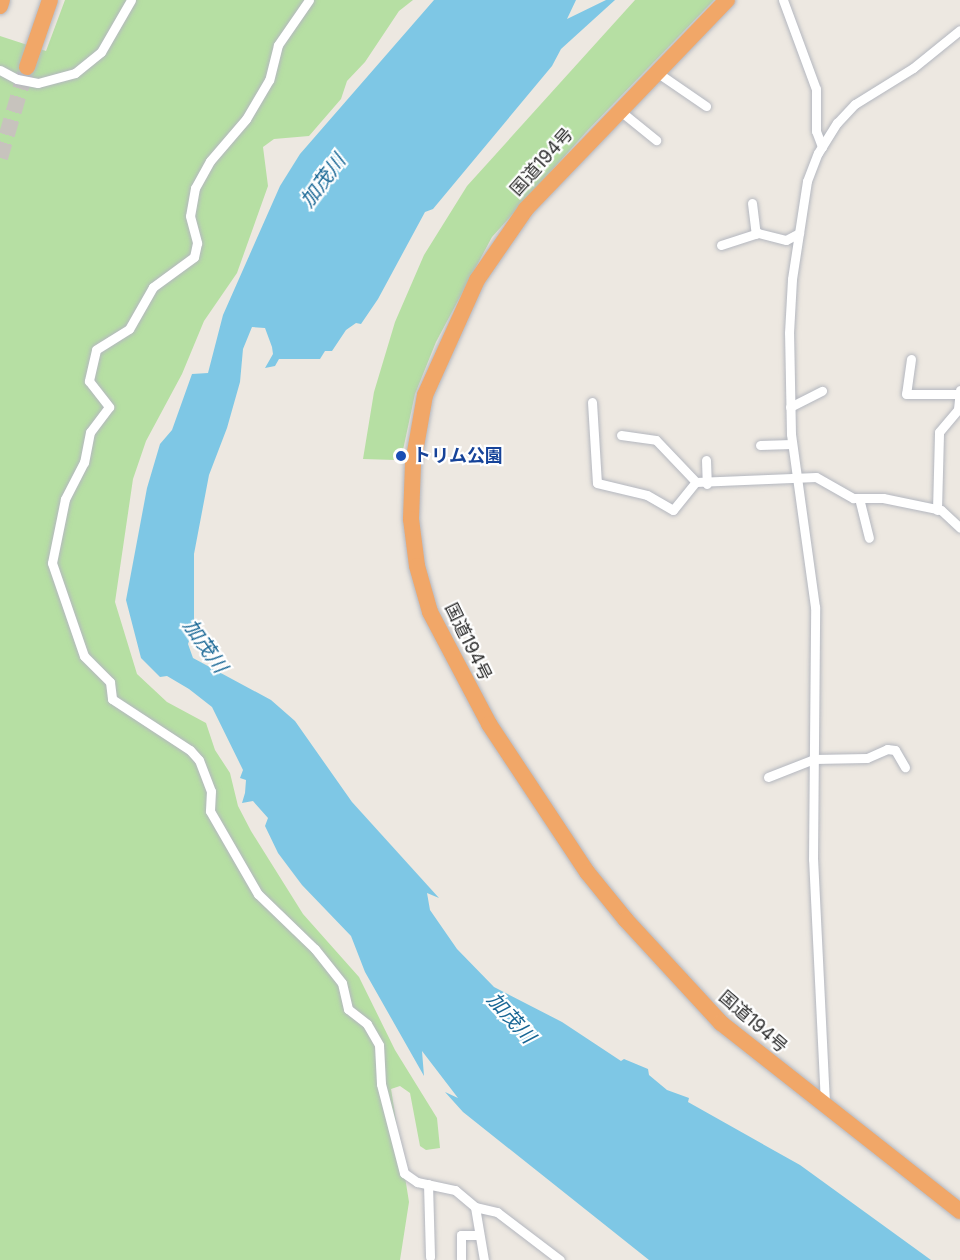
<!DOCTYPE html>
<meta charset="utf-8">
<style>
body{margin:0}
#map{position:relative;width:960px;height:1260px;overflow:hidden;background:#ede8e1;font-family:Inter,"Noto Sans JP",sans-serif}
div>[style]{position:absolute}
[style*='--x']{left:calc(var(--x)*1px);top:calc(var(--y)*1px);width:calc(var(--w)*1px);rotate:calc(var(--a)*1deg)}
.green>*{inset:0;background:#b6dfa3}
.water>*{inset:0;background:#7ec7e5}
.highway-tunnel>*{height:16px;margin-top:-8px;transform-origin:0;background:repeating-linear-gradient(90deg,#c7c3bd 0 16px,transparent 0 24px)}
.roads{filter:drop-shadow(0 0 2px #b4b7bf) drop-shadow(0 0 2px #b4b7bf)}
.street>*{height:9px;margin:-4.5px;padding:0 4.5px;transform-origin:4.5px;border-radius:4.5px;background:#fff}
.highway>*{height:16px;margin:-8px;padding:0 8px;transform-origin:8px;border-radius:8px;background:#f1a768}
.dots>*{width:16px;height:16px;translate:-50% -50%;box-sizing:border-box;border:3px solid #fff;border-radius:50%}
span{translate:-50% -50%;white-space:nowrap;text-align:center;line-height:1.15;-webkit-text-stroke:4.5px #fff;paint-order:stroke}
.street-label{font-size:18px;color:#2d2d2d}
.transit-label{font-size:18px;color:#164399;font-weight:700}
.left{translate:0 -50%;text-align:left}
.water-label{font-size:20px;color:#196795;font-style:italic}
</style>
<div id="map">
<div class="green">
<div style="clip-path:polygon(65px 0,413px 0,399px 11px,365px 62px,347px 81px,341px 99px,309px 136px,274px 139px,263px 147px,268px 186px,237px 273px,204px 321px,182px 374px,146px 441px,133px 479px,115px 602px,137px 674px,167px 702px,206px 723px,215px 750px,230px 773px,238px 806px,251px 831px,303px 914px,359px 977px,395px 1050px,437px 1118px,440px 1148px,426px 1150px,420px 1146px,410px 1093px,400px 1086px,391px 1089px,409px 1202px,400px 1260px,0 1260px,0 36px,46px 51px)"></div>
<div style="clip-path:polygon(635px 0,714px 0,588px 130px,492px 237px,436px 342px,415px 394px,403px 450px,395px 460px,363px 459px,374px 392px,395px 322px,424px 255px,467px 186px)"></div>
</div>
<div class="water">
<div style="clip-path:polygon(434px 0,576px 0,567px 19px,606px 0,615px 0,561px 49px,552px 66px,433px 209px,425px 212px,378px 299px,361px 324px,356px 323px,346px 330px,332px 351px,325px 351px,320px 359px,279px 359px,275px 366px,265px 368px,273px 354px,272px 347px,265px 328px,252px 327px,243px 349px,240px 382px,227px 428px,209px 475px,194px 554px,194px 626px,188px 644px,193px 658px,271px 700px,295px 721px,352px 802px,439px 898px,427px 893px,430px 910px,457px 949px,494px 987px,562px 1022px,621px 1061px,624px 1059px,648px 1069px,649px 1075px,667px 1090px,689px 1098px,688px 1102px,800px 1165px,931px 1260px,649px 1260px,463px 1112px,445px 1092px,458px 1098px,422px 1051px,424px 1076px,365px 972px,351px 936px,302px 885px,278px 853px,265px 826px,268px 818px,253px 801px,242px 803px,245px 793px,246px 780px,240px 778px,243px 770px,212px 707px,189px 689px,167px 676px,160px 677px,141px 658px,126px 600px,147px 488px,160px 444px,172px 430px,192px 374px,208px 373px,223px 315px,280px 186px,300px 154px)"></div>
</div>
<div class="highway-tunnel">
<div style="--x:0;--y:158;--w:95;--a:-73.5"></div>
</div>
<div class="roads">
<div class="street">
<div style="--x:309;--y:0;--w:55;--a:124.6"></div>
<div style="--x:278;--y:45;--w:36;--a:104"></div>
<div style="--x:269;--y:80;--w:45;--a:120.5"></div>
<div style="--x:246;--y:119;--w:55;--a:130.6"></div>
<div style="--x:210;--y:161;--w:31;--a:119"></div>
<div style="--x:195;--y:188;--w:28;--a:100"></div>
<div style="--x:190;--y:216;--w:28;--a:75"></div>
<div style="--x:197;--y:243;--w:14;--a:102"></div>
<div style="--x:194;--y:257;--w:51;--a:143.8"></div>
<div style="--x:153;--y:287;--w:48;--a:119.7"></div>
<div style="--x:129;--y:329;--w:39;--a:148"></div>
<div style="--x:96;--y:350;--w:32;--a:103"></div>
<div style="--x:89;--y:381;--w:33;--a:52"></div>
<div style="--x:109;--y:407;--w:31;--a:127"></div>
<div style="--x:90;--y:432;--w:31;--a:101"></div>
<div style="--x:84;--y:462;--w:42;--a:117.2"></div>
<div style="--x:65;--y:499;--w:65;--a:101.5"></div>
<div style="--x:52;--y:563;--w:98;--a:71"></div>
<div style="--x:84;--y:656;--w:37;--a:45"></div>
<div style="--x:110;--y:682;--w:17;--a:83"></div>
<div style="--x:112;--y:699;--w:93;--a:33.2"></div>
<div style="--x:190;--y:750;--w:13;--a:48"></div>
<div style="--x:199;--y:760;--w:33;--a:69"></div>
<div style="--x:211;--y:791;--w:20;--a:93"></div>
<div style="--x:210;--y:811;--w:96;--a:60"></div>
<div style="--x:258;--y:894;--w:79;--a:44"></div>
<div style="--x:315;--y:949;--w:43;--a:51.5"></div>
<div style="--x:342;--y:983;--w:27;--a:77"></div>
<div style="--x:348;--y:1009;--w:24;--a:38"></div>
<div style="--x:367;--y:1024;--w:24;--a:60"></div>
<div style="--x:379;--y:1045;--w:39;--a:87"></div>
<div style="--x:381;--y:1084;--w:92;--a:75.5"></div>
<div style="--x:404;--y:1173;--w:16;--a:35"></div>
<div style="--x:417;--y:1182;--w:39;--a:12"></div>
<div style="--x:455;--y:1190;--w:26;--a:40"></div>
<div style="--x:475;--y:1207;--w:23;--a:13"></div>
<div style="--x:497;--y:1212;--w:79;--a:37.3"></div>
<div style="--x:783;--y:0;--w:95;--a:69.7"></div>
<div style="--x:816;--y:89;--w:42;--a:90"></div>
<div style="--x:816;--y:131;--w:17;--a:69"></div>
<div style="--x:0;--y:70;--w:19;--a:28"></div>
<div style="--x:17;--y:79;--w:21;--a:11"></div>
<div style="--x:38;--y:83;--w:38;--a:-15"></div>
<div style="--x:75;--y:73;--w:33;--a:-39"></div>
<div style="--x:101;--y:52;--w:60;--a:-60"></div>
<div style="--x:655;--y:71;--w:62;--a:34.5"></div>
<div style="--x:619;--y:110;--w:48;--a:39"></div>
<div style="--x:752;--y:203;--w:31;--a:83"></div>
<div style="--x:721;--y:245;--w:39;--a:-18"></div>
<div style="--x:758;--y:233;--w:29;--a:14"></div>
<div style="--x:786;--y:240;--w:15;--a:-28"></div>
<div style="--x:911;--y:359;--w:35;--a:98"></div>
<div style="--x:906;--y:394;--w:54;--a:0"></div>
<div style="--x:592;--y:402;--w:81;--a:86.5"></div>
<div style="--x:597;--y:483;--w:51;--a:13.5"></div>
<div style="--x:647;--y:495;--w:30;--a:30"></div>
<div style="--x:673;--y:510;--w:36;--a:-51"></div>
<div style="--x:696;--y:482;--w:120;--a:-2.4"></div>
<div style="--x:816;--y:477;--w:43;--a:29.6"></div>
<div style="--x:853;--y:498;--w:30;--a:0"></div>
<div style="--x:883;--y:498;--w:59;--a:11.7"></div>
<div style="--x:941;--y:510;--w:26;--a:43"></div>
<div style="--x:790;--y:407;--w:36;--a:-27"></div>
<div style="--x:621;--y:435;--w:35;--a:8"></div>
<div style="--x:656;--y:440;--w:58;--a:46.4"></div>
<div style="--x:760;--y:445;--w:32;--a:-2"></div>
<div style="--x:706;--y:460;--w:24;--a:88"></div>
<div style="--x:859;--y:498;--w:41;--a:76"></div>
<div style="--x:937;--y:510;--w:78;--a:-88.5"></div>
<div style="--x:939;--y:432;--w:30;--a:-50"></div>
<div style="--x:958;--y:409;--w:19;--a:-84"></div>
<div style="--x:768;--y:777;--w:49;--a:-21.4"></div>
<div style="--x:814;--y:759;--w:53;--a:-1.1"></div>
<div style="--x:867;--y:758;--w:22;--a:-24"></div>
<div style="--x:887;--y:749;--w:8;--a:7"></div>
<div style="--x:895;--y:750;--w:20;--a:60"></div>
<div style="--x:825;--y:1103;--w:244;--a:-92.8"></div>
<div style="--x:813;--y:859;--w:252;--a:-89.5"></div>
<div style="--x:815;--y:607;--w:175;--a:-97.9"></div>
<div style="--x:791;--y:434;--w:101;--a:-91.1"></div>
<div style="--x:789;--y:333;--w:54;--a:-86.8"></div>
<div style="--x:792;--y:279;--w:99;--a:-81.3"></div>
<div style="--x:807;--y:181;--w:30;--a:-69"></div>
<div style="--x:818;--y:153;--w:36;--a:-58"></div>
<div style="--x:837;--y:123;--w:26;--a:-47"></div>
<div style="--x:855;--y:104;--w:68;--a:-31.8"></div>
<div style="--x:913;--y:68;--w:60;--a:-39"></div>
<div style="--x:428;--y:1184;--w:73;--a:88.4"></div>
<div style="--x:475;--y:1207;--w:54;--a:80.4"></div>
<div style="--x:461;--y:1259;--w:24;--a:-90"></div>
<div style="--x:461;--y:1235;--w:18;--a:0"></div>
</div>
<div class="highway">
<div style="--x:727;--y:0;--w:290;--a:133.9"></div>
<div style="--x:526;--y:209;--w:86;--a:124.6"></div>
<div style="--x:477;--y:280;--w:126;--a:114.3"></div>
<div style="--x:425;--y:395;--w:70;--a:99.9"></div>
<div style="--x:413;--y:464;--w:55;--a:92.1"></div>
<div style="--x:411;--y:519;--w:47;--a:82.7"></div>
<div style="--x:417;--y:566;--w:48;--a:74.2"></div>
<div style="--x:430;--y:612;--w:127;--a:62.2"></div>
<div style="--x:489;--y:724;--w:178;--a:56.5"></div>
<div style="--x:587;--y:872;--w:62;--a:50.9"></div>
<div style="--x:626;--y:920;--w:140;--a:47.3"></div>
<div style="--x:721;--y:1023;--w:304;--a:38.2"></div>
<div style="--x:0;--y:6;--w:6;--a:-72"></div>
<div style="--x:27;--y:67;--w:71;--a:-71.1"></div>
</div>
</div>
<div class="dots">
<div style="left:401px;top:456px;background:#1a4fb4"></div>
</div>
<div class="street-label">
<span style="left:542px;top:162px;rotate:-48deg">国道194号</span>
<span style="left:468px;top:642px;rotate:64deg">国道194号</span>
<span style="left:753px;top:1022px;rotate:41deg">国道194号</span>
</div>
<div class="transit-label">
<span class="left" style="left:413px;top:456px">トリム公園</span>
</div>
<div class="water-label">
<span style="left:323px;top:181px;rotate:-53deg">加茂川</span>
<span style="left:205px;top:646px;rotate:55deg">加茂川</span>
<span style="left:511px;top:1018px;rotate:48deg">加茂川</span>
</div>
</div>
